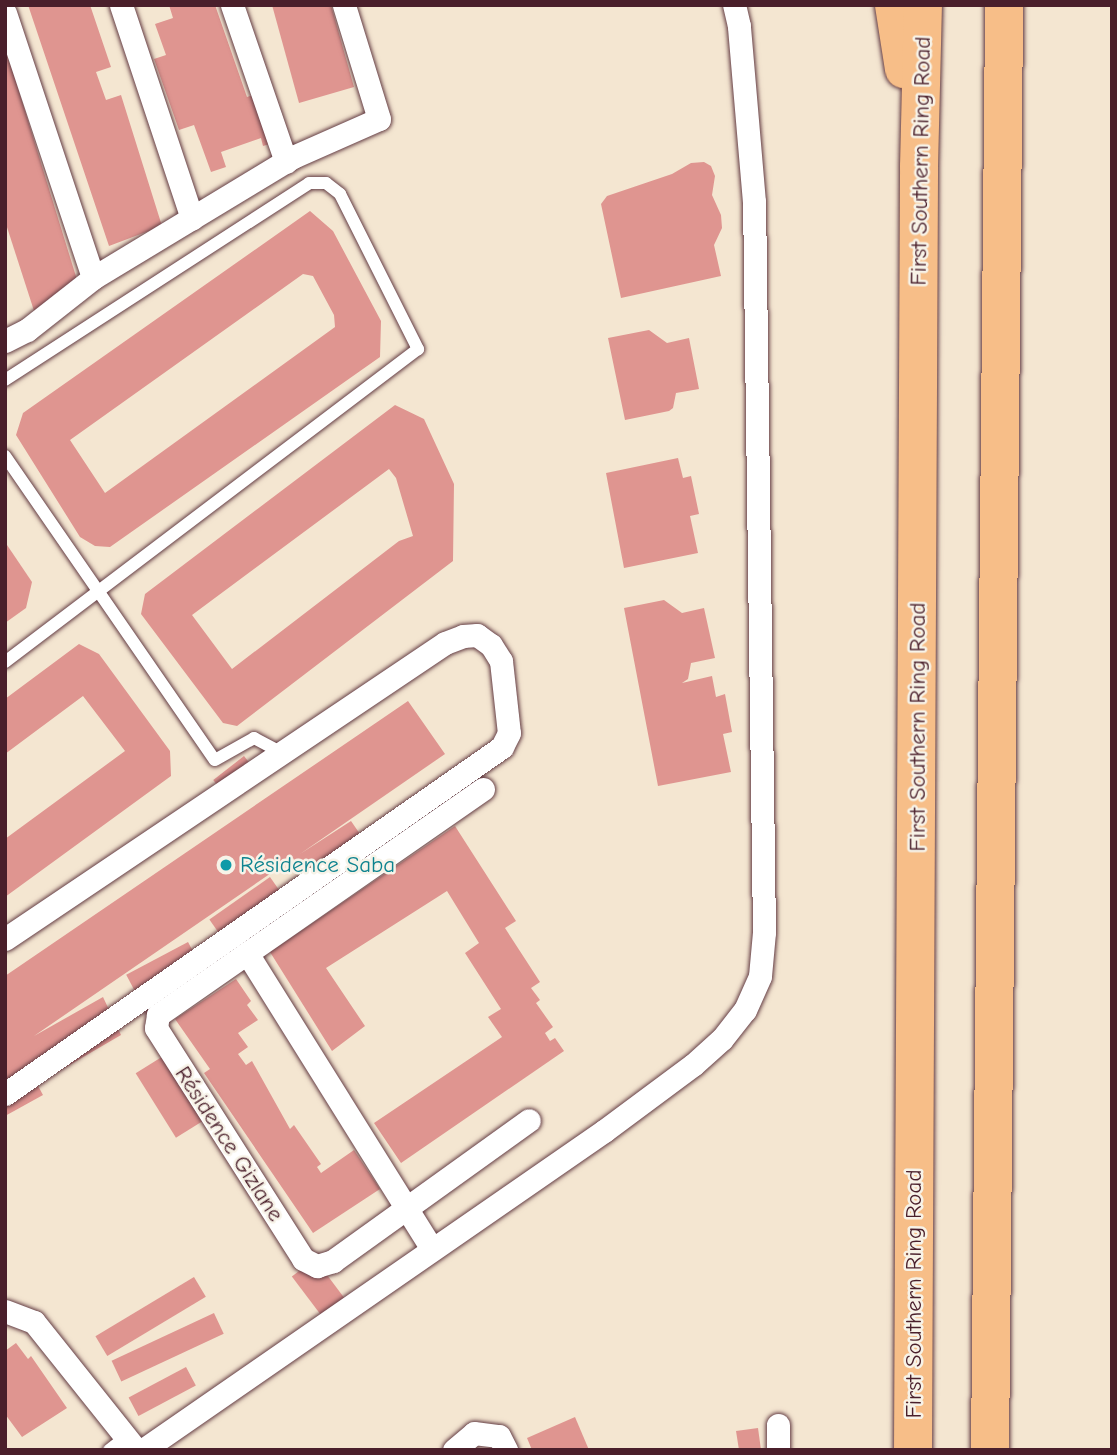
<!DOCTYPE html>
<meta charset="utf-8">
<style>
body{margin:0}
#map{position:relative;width:1117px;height:1455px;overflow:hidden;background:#f4e6d1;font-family:"Comic Neue",sans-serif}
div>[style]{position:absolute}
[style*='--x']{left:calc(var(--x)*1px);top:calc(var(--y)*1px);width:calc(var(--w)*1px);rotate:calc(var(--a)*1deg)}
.building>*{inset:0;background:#df9590;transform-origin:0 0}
.roads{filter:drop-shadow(0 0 2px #643d44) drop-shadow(0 0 2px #643d44)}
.service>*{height:12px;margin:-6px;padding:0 6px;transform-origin:6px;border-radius:6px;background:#fff}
.minor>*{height:23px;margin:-11.5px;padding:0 11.5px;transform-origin:11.5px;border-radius:11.5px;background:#fff}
.motorway>*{height:38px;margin:-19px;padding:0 19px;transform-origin:19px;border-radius:19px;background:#f7be88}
.dots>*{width:19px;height:19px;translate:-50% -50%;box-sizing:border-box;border:4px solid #f7f3e8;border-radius:50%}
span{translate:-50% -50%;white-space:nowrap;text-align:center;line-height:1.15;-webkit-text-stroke:5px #f7f3e8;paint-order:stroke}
.street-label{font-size:23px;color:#4a1f2b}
.culture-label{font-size:23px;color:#0d838f}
.left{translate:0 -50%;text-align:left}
.frame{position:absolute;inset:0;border:7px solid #4a1f2b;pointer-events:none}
</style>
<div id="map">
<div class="building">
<div style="clip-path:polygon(28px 5px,90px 5px,111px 67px,96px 72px,106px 100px,121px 95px,162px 226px,109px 246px)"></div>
<div style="clip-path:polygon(169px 5px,215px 5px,247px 97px,259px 93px,276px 142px,263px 146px,261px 138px,221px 152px,226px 167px,211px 172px,194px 125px,179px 130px,154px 59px,166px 55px,155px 24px,173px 18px)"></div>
<div style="clip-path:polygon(272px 5px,331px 5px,354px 87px,299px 103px)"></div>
<div style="clip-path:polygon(5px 46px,78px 283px,36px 317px,5px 221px)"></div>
<div style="clip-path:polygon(704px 162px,711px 166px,715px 176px,712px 195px,721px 215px,722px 228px,714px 245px,721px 276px,621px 298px,601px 204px,607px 196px,672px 174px,691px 163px)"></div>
<div style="clip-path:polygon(evenodd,310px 211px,333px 231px,381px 321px,380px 357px,110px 547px,95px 546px,80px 537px,16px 435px,23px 413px,310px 211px,303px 274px,313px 276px,334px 315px,335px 327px,105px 493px,70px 440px,303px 274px)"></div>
<div style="clip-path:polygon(649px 330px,667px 343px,689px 338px,699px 389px,676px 393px,673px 408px,669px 411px,625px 420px,608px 338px)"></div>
<div style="clip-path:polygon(evenodd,395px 405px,424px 419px,454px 484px,453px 561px,237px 726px,223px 723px,141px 614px,145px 594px,395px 405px,389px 469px,396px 478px,413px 536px,399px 541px,232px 669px,192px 615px,389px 469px)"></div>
<div style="clip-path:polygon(678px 458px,683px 478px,691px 476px,699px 514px,690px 516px,698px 553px,624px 568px,606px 473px)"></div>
<div style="clip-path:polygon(5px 542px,32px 582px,26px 608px,5px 623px)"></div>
<div style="clip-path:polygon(664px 600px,682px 613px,704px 608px,715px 658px,691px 663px,688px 679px,682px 683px,712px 676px,716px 697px,725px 694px,732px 732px,723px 734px,731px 772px,658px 786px,624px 608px)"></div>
<div style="clip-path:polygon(79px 644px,99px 654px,170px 751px,171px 776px,5px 897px,5px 839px,125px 751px,83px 696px,5px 754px,5px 699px)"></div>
<div style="clip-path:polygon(408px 701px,445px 754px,300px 854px,351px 821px,380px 863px,322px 902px,293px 858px,34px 1036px,103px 997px,121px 1035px,37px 1084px,43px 1095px,5px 1116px,5px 976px)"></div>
<div style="left:244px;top:756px;width:16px;height:39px;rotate:52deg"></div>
<div style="clip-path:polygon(455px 826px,516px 921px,505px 928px,540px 982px,531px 988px,540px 1000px,536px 1003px,553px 1027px,545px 1033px,550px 1041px,555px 1038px,564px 1051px,401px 1163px,374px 1123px,502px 1037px,488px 1017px,501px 1009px,465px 953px,479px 943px,447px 891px,326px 968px,365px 1026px,332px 1051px,270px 952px)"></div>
<div style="left:270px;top:877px;width:47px;height:74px;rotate:55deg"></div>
<div style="left:188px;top:942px;width:44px;height:70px;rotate:62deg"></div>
<div style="clip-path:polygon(236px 979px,251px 1001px,247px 1005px,258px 1020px,238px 1033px,248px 1047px,238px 1054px,246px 1065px,252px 1061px,290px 1129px,294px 1125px,321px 1164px,317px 1167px,321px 1173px,354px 1150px,380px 1189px,313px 1233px,204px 1073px,210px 1069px,175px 1019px)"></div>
<div style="left:173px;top:1050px;width:76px;height:44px;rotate:58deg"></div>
<div style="left:315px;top:1259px;width:49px;height:29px;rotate:53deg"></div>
<div style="left:194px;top:1277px;width:23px;height:115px;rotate:59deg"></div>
<div style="left:214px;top:1313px;width:23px;height:113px;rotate:65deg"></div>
<div style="clip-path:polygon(16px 1343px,28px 1359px,31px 1356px,67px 1408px,22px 1437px,5px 1414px,5px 1351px)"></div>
<div style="left:186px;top:1367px;width:21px;height:65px;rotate:62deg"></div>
<div style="clip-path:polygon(575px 1417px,589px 1450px,532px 1450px,527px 1438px)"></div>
<div style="clip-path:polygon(758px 1428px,761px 1450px,739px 1450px,736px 1431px)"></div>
</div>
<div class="roads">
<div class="service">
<div style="--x:5;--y:380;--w:362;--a:-32.9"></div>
<div style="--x:309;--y:183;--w:17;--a:0"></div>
<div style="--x:326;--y:183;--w:18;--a:38"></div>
<div style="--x:340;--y:194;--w:174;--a:63.3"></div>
<div style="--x:418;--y:349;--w:518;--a:142.84"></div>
<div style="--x:5;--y:456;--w:369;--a:55.4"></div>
<div style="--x:215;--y:760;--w:45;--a:-29.4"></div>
<div style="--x:254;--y:738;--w:32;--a:28"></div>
<div style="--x:109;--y:1450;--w:23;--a:-38"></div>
</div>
<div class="minor">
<div style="--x:121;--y:5;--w:225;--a:71.6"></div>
<div style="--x:232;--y:5;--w:166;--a:71"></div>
<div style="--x:5;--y:13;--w:279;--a:71.6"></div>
<div style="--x:93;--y:278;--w:234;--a:-31.2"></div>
<div style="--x:293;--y:157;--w:94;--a:-23.8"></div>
<div style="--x:379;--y:119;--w:119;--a:-107.1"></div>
<div style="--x:5;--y:341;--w:25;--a:-27"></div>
<div style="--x:27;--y:330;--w:84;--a:-38.2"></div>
<div style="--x:483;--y:789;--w:396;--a:145.2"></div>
<div style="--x:158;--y:1015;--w:13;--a:99"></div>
<div style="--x:156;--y:1028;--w:274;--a:57.5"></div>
<div style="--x:303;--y:1259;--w:16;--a:27"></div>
<div style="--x:317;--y:1266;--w:17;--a:-17"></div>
<div style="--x:333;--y:1261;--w:241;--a:-35.7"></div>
<div style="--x:5;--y:939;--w:530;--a:-33.93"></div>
<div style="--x:445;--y:643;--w:19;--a:-21"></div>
<div style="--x:463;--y:636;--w:14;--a:-4"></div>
<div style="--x:477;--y:635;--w:17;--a:36"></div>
<div style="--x:491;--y:645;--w:19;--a:58"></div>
<div style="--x:501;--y:661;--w:72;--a:83.7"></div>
<div style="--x:509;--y:733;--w:16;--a:117"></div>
<div style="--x:502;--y:747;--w:606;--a:145.08"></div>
<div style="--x:247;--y:953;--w:349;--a:58"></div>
<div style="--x:5;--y:1311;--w:31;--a:21"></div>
<div style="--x:34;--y:1322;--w:164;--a:51.4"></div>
<div style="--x:778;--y:1425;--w:25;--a:90"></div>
<div style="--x:143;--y:1450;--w:561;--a:-34.68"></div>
<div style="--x:604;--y:1131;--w:111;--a:-36.6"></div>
<div style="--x:693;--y:1065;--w:39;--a:-42"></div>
<div style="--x:722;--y:1039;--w:37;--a:-52"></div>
<div style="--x:745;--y:1010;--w:37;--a:-66"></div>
<div style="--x:760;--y:976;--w:44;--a:-84.8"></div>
<div style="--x:764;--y:932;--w:730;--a:-90.78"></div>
<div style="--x:754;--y:202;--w:177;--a:-94.9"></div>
<div style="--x:739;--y:26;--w:22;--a:-103"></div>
<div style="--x:454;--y:1450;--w:26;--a:-40"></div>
<div style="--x:474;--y:1433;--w:25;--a:7"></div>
<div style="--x:499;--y:1436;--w:16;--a:63"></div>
</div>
<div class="motorway">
<div style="--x:894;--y:5;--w:65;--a:81.1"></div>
<div style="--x:913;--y:1450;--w:1283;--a:-89.73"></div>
<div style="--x:919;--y:167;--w:162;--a:-88.6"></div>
<div style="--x:990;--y:1450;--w:1445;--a:-89.44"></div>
</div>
</div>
<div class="dots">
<div style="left:226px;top:865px;background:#0f9aa8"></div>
</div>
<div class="street-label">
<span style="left:921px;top:161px;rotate:-89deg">First Southern Ring Road</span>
<span style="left:918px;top:727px;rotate:-90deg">First Southern Ring Road</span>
<span style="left:229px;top:1144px;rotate:57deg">Résidence Gizlane</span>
<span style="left:914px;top:1294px;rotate:-90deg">First Southern Ring Road</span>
</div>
<div class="culture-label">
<span class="left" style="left:240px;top:865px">Résidence Saba</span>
</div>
<div class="frame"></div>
</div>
